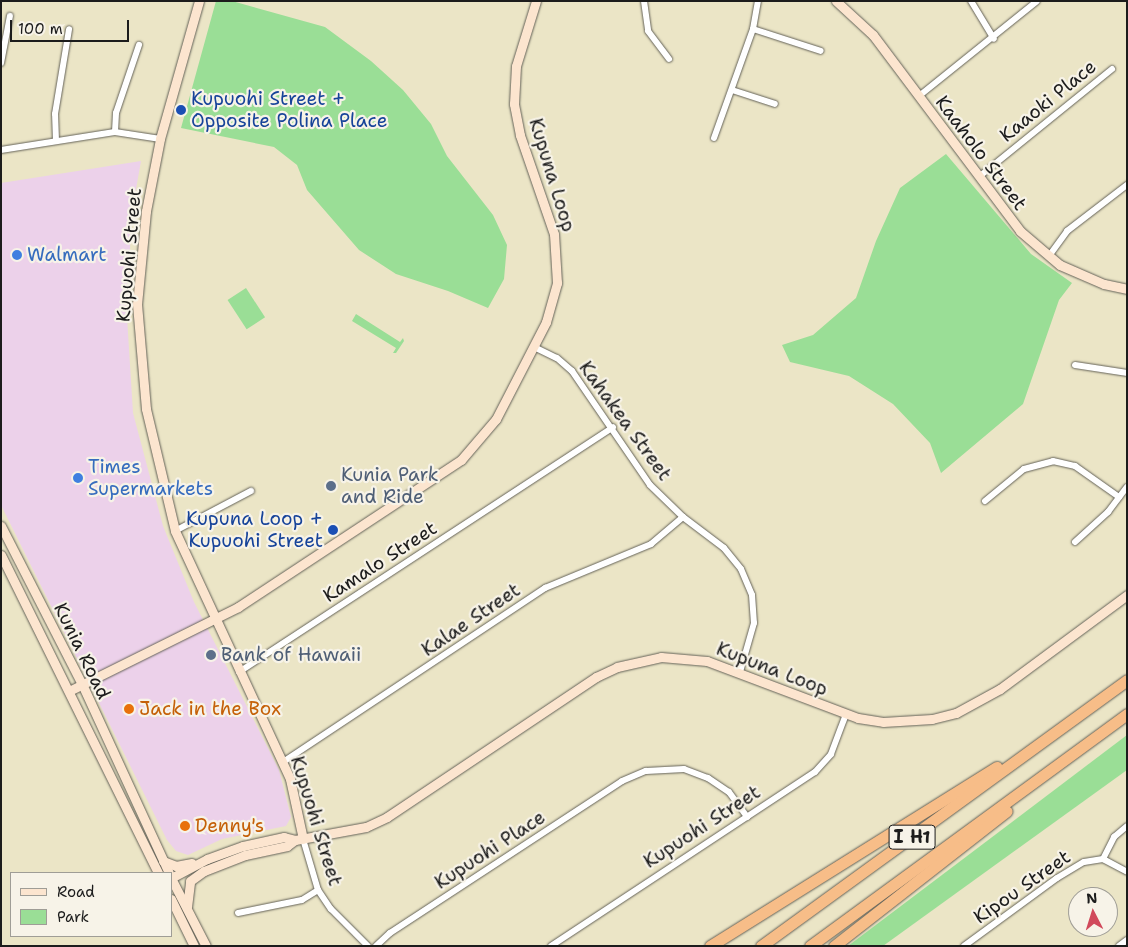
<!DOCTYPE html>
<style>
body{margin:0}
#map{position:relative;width:1128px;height:947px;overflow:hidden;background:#ebe5c6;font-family:"Shantell Sans",sans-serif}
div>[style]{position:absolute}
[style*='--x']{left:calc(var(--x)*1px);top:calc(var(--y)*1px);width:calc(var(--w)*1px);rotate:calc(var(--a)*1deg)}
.built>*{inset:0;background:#ecd1ea}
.green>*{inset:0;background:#9ade96;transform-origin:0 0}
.roads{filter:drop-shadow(0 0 1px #646258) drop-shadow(0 0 1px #646258)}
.street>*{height:6px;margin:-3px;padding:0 3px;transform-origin:3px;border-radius:3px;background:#fff}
.secondary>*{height:9px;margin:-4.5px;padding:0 4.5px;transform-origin:4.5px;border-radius:4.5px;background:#fce5cf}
.highway>*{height:11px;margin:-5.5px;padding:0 5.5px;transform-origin:5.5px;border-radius:5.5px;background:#f7bd88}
.dots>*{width:14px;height:14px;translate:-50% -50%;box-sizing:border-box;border:2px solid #f7f3e8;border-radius:50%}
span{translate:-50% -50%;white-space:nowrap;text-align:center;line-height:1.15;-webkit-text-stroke:4.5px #f7f3e8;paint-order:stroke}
.shield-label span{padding:1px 4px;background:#f7f3e8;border:1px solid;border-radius:4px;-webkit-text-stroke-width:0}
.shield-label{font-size:18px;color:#1c1c1c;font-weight:700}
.transit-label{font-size:19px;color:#164399}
.left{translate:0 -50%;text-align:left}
.right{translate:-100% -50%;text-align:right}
.street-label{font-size:19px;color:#1c1c1c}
.shop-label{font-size:19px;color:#366cbe}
.service-label{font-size:19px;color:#4e5e75}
.food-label{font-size:19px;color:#c56008}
.frame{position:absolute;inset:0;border:2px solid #1c1c1c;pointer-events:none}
.legend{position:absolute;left:10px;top:872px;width:162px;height:65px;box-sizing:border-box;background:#f7f3e8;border:1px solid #9f9d96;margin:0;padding:6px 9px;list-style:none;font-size:15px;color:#1c1c1c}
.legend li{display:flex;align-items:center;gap:10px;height:25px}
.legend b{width:25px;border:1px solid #9f9d96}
.north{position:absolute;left:1068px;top:887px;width:50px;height:50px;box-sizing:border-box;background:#f7f3e8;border:1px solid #9f9d96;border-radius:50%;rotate:355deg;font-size:14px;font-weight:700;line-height:20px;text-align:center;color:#1c1c1c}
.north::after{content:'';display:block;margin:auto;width:18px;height:22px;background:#d1495b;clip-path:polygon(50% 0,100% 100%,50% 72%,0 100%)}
.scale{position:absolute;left:10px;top:20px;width:119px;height:22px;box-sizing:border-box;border:2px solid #1c1c1c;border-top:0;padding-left:6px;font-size:15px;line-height:18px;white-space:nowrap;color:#1c1c1c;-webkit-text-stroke:4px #f7f3e8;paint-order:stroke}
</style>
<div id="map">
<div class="built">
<div style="clip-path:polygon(141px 161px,133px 206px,126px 301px,133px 413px,163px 526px,194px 602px,279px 770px,291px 817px,286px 826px,222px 839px,188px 855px,176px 851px,167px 840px,1px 505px,1px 183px)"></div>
</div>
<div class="green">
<div style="clip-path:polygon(216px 1px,232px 1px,325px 27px,371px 61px,403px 90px,431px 124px,447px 156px,493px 215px,507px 245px,504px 279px,488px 308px,448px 291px,396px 274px,359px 250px,307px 190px,297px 165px,274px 147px,181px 128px)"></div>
<div style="clip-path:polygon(946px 154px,1031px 254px,1072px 283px,1059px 300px,1023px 404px,941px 473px,930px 443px,893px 404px,849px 376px,790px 362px,782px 345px,813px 335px,856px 298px,876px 241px,900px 188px)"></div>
<div style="left:246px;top:288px;width:35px;height:22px;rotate:57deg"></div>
<div style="clip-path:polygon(356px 314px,400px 342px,403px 338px,404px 341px,396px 353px,393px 353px,396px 348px,352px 321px)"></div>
<div style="clip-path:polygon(1127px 735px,1127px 770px,883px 946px,848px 946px)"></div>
</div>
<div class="roads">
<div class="street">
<div style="--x:644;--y:1;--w:30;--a:82"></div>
<div style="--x:648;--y:31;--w:35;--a:53"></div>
<div style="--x:971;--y:1;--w:44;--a:58.8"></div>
<div style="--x:753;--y:29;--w:71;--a:17.9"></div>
<div style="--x:1;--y:63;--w:48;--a:-79.2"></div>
<div style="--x:732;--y:90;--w:45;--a:18"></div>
<div style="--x:919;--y:96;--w:151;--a:-38.8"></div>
<div style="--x:115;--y:132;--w:19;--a:-87"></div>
<div style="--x:116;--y:113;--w:72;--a:-71.3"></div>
<div style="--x:714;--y:138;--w:116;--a:-70.3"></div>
<div style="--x:753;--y:29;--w:28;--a:-80"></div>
<div style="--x:56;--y:141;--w:27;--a:-92"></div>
<div style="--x:55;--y:114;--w:86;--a:-80.6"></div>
<div style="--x:1;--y:150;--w:115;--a:-9"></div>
<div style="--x:115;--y:132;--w:46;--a:8.8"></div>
<div style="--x:980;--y:176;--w:170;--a:-39"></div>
<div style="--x:1049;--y:256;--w:31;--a:-54"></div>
<div style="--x:1067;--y:231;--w:76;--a:-37.5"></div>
<div style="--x:534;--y:347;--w:25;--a:26"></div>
<div style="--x:557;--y:358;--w:20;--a:41"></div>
<div style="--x:572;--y:371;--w:138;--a:55.6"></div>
<div style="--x:650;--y:485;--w:46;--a:44.1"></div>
<div style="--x:683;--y:517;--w:51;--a:37.1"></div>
<div style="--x:724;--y:548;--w:27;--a:51"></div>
<div style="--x:741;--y:569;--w:28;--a:67"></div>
<div style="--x:752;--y:595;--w:28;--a:86"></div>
<div style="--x:754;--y:623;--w:51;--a:105.9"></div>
<div style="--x:1075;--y:365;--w:53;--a:8.7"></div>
<div style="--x:985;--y:501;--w:50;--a:-39.4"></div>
<div style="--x:1024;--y:469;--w:30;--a:-15"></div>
<div style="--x:1053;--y:461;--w:23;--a:13"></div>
<div style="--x:1075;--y:466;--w:54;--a:35.2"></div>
<div style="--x:175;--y:531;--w:86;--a:-27.8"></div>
<div style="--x:1075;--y:542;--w:45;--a:-42.3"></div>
<div style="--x:1108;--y:512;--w:31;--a:-53"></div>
<div style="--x:239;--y:672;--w:447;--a:-33.2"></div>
<div style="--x:283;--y:762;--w:315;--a:-33.6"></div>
<div style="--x:545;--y:588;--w:115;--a:-22.5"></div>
<div style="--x:651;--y:544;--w:42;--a:-40.2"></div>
<div style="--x:303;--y:839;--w:53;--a:73.6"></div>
<div style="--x:318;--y:890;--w:23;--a:56"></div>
<div style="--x:331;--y:909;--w:52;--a:45"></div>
<div style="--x:1103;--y:859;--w:25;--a:-63"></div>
<div style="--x:1114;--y:837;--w:17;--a:-40"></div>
<div style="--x:238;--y:913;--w:65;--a:-11.5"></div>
<div style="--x:302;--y:900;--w:19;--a:-32"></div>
<div style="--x:376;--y:946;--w:19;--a:-43"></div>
<div style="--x:390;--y:933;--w:277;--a:-33.2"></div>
<div style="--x:622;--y:781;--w:26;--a:-23"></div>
<div style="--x:646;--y:771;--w:38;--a:-3"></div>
<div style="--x:684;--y:769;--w:26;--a:21"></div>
<div style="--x:708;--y:778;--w:25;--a:34"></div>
<div style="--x:729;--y:792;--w:31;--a:54"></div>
<div style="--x:551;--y:946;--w:316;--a:-33.4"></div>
<div style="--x:815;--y:772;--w:24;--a:-48"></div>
<div style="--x:831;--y:754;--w:43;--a:-69.4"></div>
<div style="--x:964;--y:946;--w:115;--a:-36.2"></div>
<div style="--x:1057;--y:878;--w:31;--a:-31"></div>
<div style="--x:1084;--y:862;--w:19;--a:-9"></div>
<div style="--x:1103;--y:859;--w:27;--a:28"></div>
<div style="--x:1119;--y:946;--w:10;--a:-37"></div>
</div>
<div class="secondary">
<div style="--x:199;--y:1;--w:143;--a:105.8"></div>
<div style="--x:160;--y:139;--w:73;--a:101"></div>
<div style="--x:146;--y:211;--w:93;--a:95.5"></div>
<div style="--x:137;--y:304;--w:105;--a:85.1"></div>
<div style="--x:146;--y:409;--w:125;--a:76.6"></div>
<div style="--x:175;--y:531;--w:273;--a:65.1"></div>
<div style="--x:290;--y:779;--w:61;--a:77.8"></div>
<div style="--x:836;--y:1;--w:50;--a:42.6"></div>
<div style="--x:873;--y:35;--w:245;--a:53.1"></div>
<div style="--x:1020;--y:231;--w:52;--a:40.4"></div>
<div style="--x:1060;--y:265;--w:48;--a:23.4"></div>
<div style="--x:1104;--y:284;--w:24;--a:12"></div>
<div style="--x:1;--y:526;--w:178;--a:62.9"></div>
<div style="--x:82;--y:684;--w:208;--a:65.3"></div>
<div style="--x:1;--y:555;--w:355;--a:63.7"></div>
<div style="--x:69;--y:691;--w:189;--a:-26.4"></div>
<div style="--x:238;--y:607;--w:267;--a:-33.4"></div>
<div style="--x:461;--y:460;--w:54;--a:-49.5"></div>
<div style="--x:496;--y:419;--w:109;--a:-62.7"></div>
<div style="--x:546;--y:322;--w:41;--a:-74.2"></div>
<div style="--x:557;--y:283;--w:49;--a:-93.5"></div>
<div style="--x:554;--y:234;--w:105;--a:-109"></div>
<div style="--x:520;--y:135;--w:32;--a:-101"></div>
<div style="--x:514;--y:104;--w:38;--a:-87"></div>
<div style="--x:516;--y:66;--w:68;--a:-72.9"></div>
<div style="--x:163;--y:861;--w:14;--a:21"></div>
<div style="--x:176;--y:866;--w:16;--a:-11"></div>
<div style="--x:171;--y:878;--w:41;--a:-27.8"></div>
<div style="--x:207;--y:859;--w:38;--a:-20"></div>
<div style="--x:243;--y:846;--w:42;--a:-12.4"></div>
<div style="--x:284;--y:837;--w:11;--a:15"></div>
<div style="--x:171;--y:878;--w:76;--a:62.8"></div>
<div style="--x:171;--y:899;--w:52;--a:63.9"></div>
<div style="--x:187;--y:907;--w:26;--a:-83"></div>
<div style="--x:190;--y:881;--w:17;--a:-36"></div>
<div style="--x:204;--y:871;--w:44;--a:-21.3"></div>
<div style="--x:245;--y:855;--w:43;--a:-12.1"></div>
<div style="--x:287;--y:846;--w:10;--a:-37"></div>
<div style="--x:295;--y:840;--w:72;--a:-10.4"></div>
<div style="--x:366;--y:827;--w:23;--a:-25"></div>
<div style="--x:387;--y:817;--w:252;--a:-33.8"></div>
<div style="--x:596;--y:677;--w:23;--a:-25"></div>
<div style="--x:617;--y:667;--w:45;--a:-12.8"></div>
<div style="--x:661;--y:657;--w:46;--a:5"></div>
<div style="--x:707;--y:661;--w:161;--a:20.7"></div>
<div style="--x:858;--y:718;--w:25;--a:9"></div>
<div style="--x:883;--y:722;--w:49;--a:-3.5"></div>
<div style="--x:932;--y:719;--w:25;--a:-14"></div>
<div style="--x:956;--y:713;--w:50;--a:-28.6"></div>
<div style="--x:1000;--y:689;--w:158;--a:-36.5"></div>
</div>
<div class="highway">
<div style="--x:710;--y:946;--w:338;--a:-32"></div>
<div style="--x:761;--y:946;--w:452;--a:-36"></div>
<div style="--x:810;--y:946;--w:393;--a:-36.2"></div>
<div style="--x:834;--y:946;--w:219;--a:-38"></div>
</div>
</div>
<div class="dots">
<div style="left:181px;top:110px;background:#1a4fb4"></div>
<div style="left:17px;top:255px;background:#3f7fe0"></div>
<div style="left:78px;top:478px;background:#3f7fe0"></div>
<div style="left:331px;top:486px;background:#5c6f8a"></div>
<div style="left:333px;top:530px;background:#1a4fb4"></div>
<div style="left:211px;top:655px;background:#5c6f8a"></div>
<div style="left:129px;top:709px;background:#e8710a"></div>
<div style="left:185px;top:826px;background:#e8710a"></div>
</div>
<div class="shield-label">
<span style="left:912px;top:837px">I H1</span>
</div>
<div class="transit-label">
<span class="left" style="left:191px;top:110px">Kupuohi Street +<br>Opposite Polina Place</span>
<span class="right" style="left:323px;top:530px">Kupuna Loop +<br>Kupuohi Street</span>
</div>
<div class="street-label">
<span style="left:1048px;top:101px;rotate:-39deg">Kaaoki Place</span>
<span style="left:981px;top:153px;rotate:53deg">Kaaholo Street</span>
<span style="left:552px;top:175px;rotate:73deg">Kupuna Loop</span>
<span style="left:129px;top:255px;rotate:-85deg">Kupuohi Street</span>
<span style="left:625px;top:421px;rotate:54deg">Kahakea Street</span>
<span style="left:380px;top:562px;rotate:-33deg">Kamalo Street</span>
<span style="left:471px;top:620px;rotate:-34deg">Kalae Street</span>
<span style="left:82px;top:651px;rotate:64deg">Kunia Road</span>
<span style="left:772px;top:669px;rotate:21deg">Kupuna Loop</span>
<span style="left:316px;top:821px;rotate:73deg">Kupuohi Street</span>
<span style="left:702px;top:827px;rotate:-33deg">Kupuohi Street</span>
<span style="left:490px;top:850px;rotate:-33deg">Kupuohi Place</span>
<span style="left:1022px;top:887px;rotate:-35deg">Kipou Street</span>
</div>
<div class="shop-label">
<span class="left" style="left:27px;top:255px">Walmart</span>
<span class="left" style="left:88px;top:478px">Times<br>Supermarkets</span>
</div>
<div class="service-label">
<span class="left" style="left:341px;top:486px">Kunia Park<br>and Ride</span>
<span class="left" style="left:221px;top:655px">Bank of Hawaii</span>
</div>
<div class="food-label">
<span class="left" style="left:139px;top:709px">Jack in the Box</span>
<span class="left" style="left:195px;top:826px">Denny's</span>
</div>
<div class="frame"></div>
<ul class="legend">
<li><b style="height:6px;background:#fce5cf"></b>Road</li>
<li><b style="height:14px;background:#9ade96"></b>Park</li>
</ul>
<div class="north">N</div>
<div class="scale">100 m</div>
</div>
